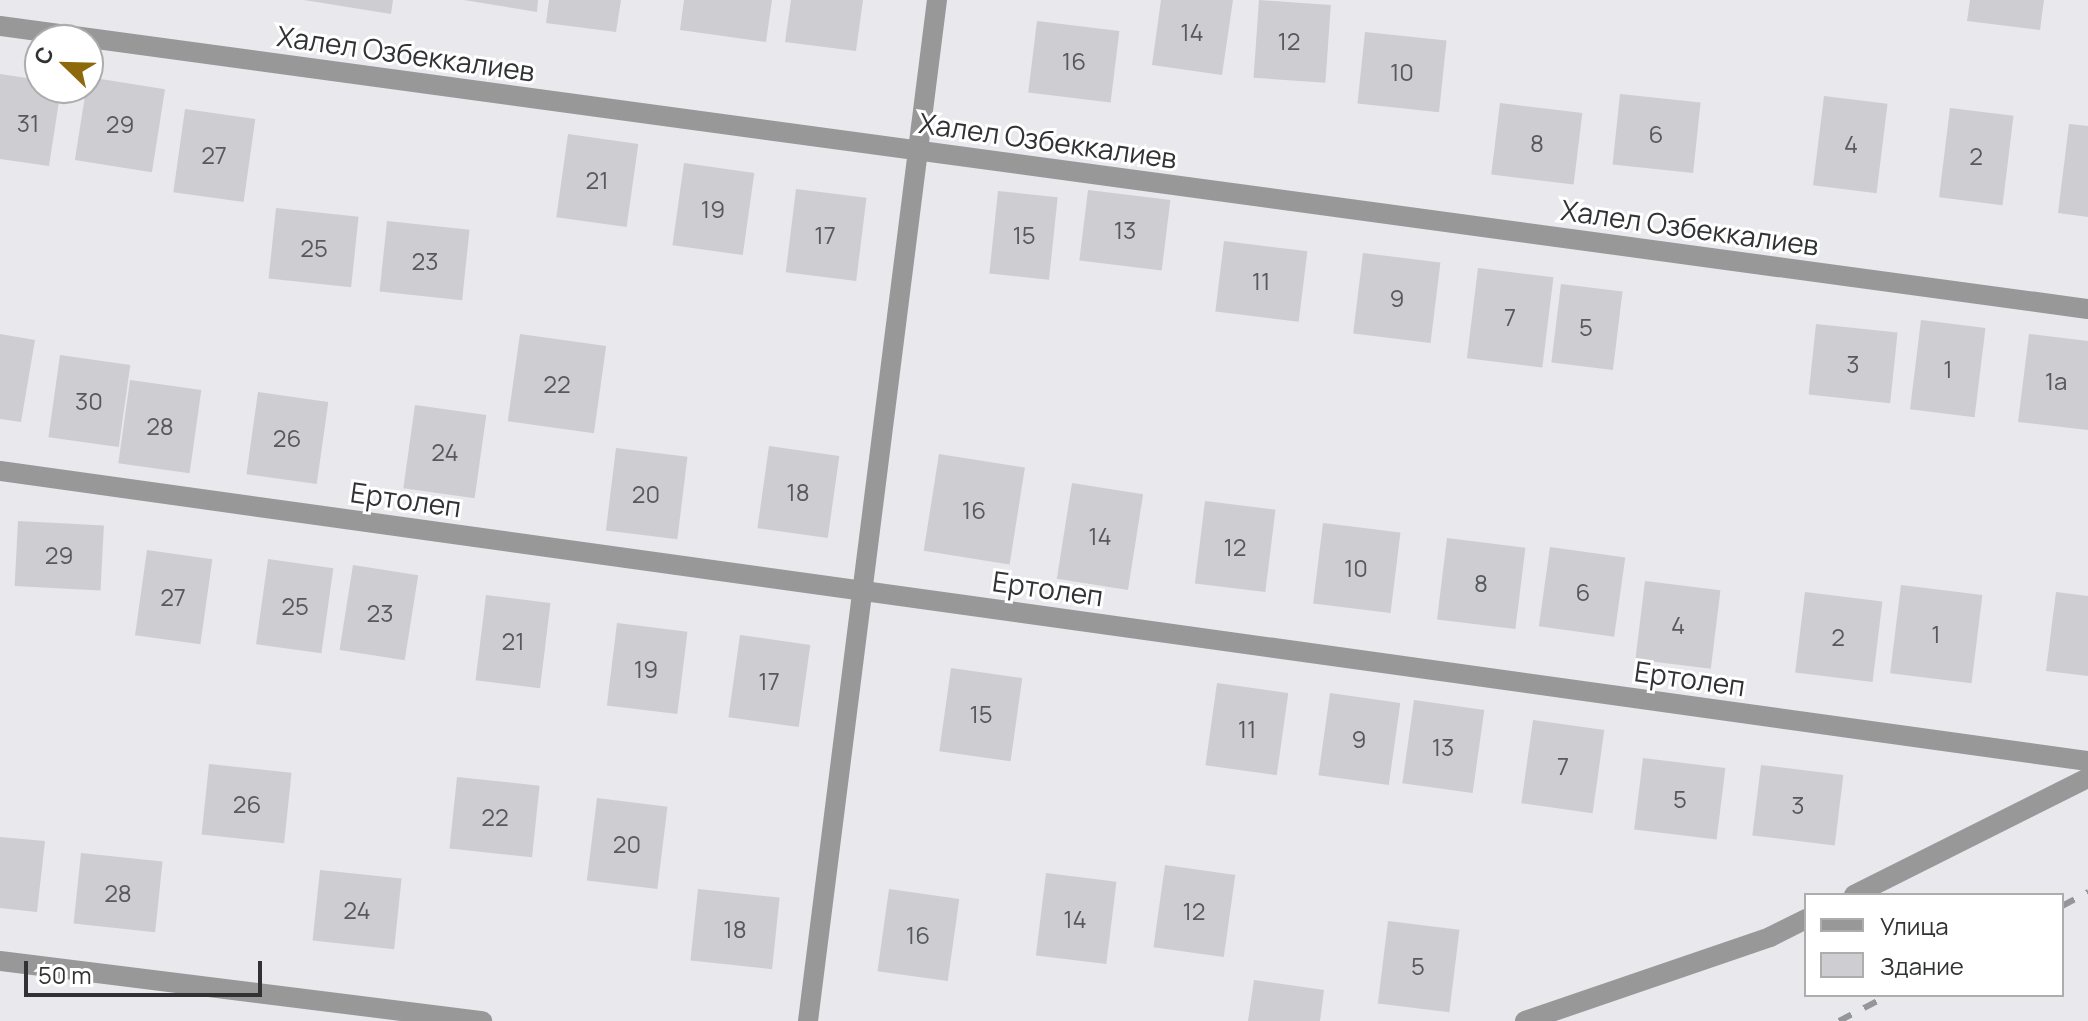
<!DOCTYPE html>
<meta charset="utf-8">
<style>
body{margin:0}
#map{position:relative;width:2088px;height:1021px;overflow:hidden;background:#e8e8ed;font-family:Manrope,sans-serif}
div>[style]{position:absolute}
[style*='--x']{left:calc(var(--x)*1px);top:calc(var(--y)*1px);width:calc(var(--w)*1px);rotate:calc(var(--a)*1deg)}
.building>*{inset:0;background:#ceced2;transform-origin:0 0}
.minor>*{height:20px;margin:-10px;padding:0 10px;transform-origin:10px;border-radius:10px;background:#989899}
.rail>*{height:6px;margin-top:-3px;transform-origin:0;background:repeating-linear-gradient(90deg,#959699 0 14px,transparent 0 28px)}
span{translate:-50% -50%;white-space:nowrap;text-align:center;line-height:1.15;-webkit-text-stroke:6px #fff;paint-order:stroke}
.number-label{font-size:24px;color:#58595b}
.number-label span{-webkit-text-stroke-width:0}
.street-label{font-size:28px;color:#313233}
.legend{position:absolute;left:1804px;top:893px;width:260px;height:104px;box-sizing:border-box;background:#fff;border:2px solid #adadad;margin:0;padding:10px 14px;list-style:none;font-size:24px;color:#313233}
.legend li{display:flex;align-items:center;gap:16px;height:40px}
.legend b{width:40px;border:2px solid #adadad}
.north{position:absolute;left:24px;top:24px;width:80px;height:80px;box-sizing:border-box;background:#fff;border:2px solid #adadad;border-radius:50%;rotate:293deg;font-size:22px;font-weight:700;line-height:32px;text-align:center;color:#313233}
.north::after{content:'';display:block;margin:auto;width:28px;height:36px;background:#8d690c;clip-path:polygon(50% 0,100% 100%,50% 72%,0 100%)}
.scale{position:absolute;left:24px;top:961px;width:238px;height:36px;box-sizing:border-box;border:4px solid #313233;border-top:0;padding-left:10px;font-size:24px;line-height:28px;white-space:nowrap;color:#313233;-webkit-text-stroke:6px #fff;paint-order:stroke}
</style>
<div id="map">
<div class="building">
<div style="clip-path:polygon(304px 0,393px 0,391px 14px)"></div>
<div style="clip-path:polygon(464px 0,538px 0,537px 12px)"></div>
<div style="clip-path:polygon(549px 0,621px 0,616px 32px,546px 23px)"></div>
<div style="clip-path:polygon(684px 0,772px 0,766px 42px,680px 30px)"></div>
<div style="clip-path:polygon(791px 0,863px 0,856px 51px,785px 42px)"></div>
<div style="clip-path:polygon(1161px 0,1233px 0,1222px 75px,1152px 65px)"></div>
<div style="left:1259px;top:0;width:72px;height:78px;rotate:4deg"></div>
<div style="clip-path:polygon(1970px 0,2044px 0,2040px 30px,1967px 21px)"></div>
<div style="left:1037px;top:21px;width:83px;height:72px;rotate:7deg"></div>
<div style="left:1365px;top:32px;width:82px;height:72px;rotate:6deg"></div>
<div style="clip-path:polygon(0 74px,40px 80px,40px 88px,61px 88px,49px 166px,0 159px)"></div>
<div style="left:88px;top:77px;width:78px;height:84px;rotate:9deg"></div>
<div style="left:1620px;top:94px;width:81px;height:71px;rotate:6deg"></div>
<div style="left:1824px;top:96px;width:64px;height:90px;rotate:7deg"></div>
<div style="left:1500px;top:103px;width:83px;height:72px;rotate:7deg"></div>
<div style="left:1950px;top:108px;width:64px;height:90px;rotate:7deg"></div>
<div style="left:185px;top:109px;width:71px;height:84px;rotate:8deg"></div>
<div style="clip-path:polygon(2069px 124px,2088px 126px,2088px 217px,2058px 213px)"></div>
<div style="left:568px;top:134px;width:71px;height:84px;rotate:8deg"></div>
<div style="left:684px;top:163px;width:71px;height:83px;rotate:8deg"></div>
<div style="left:796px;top:189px;width:71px;height:84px;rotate:7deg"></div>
<div style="left:1088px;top:190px;width:83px;height:71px;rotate:7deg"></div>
<div style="left:998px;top:191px;width:60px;height:83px;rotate:6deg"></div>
<div style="left:276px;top:208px;width:83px;height:71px;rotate:6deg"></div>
<div style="left:387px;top:221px;width:83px;height:71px;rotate:6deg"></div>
<div style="left:1224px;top:241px;width:84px;height:71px;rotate:7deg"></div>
<div style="left:1363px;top:253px;width:78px;height:81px;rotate:7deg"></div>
<div style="left:1478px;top:268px;width:76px;height:91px;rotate:7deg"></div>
<div style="left:1561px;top:284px;width:62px;height:79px;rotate:7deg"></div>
<div style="left:1921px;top:320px;width:65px;height:90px;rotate:7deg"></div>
<div style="left:1816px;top:324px;width:82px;height:71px;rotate:6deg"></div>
<div style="clip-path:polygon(0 334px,35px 340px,21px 422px,0 419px)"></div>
<div style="left:520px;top:334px;width:87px;height:88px;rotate:8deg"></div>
<div style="clip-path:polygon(2029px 334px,2088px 341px,2088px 430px,2018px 422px)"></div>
<div style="left:60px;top:355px;width:71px;height:83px;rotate:8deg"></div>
<div style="left:130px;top:380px;width:72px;height:84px;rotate:8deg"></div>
<div style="left:258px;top:392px;width:71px;height:83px;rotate:8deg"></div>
<div style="left:415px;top:405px;width:72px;height:84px;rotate:8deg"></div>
<div style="left:769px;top:446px;width:71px;height:83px;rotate:8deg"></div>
<div style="left:616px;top:448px;width:72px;height:83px;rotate:7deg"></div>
<div style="left:939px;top:454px;width:87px;height:98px;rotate:9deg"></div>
<div style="left:1072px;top:483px;width:72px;height:97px;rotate:9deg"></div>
<div style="left:1205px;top:501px;width:71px;height:83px;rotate:7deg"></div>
<div style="left:18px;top:521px;width:86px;height:65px;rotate:3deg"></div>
<div style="left:1323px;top:523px;width:78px;height:81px;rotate:7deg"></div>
<div style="left:1447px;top:538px;width:79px;height:82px;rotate:7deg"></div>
<div style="left:1550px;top:547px;width:76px;height:80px;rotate:8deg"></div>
<div style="left:147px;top:550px;width:66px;height:86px;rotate:8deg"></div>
<div style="left:268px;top:559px;width:66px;height:86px;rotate:8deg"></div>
<div style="left:353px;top:565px;width:66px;height:86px;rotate:9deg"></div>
<div style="left:1645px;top:581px;width:76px;height:79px;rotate:7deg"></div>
<div style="left:1901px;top:585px;width:82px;height:89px;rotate:7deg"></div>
<div style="left:1805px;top:592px;width:78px;height:81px;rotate:7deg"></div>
<div style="clip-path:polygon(2056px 592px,2088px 596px,2088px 676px,2046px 671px)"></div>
<div style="left:486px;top:595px;width:65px;height:86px;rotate:7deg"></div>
<div style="left:617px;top:623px;width:71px;height:83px;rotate:7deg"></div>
<div style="left:740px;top:635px;width:71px;height:83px;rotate:8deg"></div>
<div style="left:951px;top:668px;width:72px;height:84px;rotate:8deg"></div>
<div style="left:1217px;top:683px;width:72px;height:83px;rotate:8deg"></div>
<div style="left:1330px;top:693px;width:71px;height:83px;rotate:8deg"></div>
<div style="left:1414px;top:700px;width:71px;height:84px;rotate:8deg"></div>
<div style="left:1533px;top:720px;width:72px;height:84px;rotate:8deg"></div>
<div style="left:1643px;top:758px;width:83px;height:72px;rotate:7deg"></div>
<div style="left:209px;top:764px;width:83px;height:71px;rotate:6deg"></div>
<div style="left:1761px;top:765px;width:83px;height:71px;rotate:7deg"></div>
<div style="left:457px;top:777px;width:83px;height:72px;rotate:6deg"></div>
<div style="left:597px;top:798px;width:71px;height:83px;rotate:7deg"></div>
<div style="clip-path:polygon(0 837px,45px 841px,37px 912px,0 908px)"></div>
<div style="left:81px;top:853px;width:82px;height:71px;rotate:6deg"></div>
<div style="left:1165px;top:865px;width:71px;height:83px;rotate:8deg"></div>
<div style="left:320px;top:870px;width:82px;height:71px;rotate:6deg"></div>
<div style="left:1046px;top:873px;width:71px;height:83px;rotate:7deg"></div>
<div style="left:698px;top:889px;width:82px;height:72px;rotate:6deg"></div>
<div style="left:889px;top:889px;width:71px;height:83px;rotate:8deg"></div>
<div style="left:1388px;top:921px;width:72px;height:83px;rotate:7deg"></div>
<div style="clip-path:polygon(1254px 980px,1324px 990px,1320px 1021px,1248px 1021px)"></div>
</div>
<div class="minor">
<div style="--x:0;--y:26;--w:2107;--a:7.72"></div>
<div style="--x:0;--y:471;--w:2108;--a:7.91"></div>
<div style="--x:1854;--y:895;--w:262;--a:-26.6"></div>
<div style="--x:0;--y:961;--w:486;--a:7.1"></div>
<div style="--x:808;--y:1021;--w:1029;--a:-82.8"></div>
<div style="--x:1525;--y:1021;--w:259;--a:-18.9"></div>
<div style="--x:1770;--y:937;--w:40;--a:-26.6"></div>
</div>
<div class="rail">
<div style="--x:2062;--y:906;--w:30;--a:-28"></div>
<div style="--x:1839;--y:1021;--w:56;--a:-27.5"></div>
</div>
<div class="number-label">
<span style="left:1192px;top:32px">14</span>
<span style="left:1289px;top:41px">12</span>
<span style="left:1074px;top:61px">16</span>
<span style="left:1402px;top:72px">10</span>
<span style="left:28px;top:123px">31</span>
<span style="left:120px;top:124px">29</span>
<span style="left:1656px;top:134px">6</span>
<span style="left:1537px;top:143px">8</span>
<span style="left:1851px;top:144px">4</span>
<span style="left:214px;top:155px">27</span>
<span style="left:1976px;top:156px">2</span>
<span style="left:597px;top:180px">21</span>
<span style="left:713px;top:209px">19</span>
<span style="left:1125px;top:230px">13</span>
<span style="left:825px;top:235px">17</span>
<span style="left:1024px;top:235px">15</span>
<span style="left:314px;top:248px">25</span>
<span style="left:425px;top:261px">23</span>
<span style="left:1261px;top:281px">11</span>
<span style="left:1397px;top:298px">9</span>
<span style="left:1510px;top:317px">7</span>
<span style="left:1586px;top:327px">5</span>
<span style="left:1853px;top:364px">3</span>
<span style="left:1948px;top:369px">1</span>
<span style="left:2056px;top:381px">1а</span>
<span style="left:557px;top:384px">22</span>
<span style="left:89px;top:401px">30</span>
<span style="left:160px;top:426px">28</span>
<span style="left:287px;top:438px">26</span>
<span style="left:445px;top:452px">24</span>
<span style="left:798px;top:492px">18</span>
<span style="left:646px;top:494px">20</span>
<span style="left:974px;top:510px">16</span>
<span style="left:1100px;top:536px">14</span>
<span style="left:1235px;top:547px">12</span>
<span style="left:59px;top:555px">29</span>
<span style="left:1356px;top:568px">10</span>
<span style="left:1481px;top:583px">8</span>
<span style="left:1583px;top:592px">6</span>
<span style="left:173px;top:597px">27</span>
<span style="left:295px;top:606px">25</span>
<span style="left:380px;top:613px">23</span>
<span style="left:1678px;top:625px">4</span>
<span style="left:1936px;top:634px">1</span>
<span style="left:1838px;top:637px">2</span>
<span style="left:513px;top:641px">21</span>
<span style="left:646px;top:669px">19</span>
<span style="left:769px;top:681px">17</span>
<span style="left:981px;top:714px">15</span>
<span style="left:1247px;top:729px">11</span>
<span style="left:1359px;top:739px">9</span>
<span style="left:1443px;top:747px">13</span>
<span style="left:1563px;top:766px">7</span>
<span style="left:1680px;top:799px">5</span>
<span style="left:247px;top:804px">26</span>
<span style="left:1798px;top:805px">3</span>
<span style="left:495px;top:817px">22</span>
<span style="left:627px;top:844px">20</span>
<span style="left:118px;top:893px">28</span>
<span style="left:357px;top:910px">24</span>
<span style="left:1194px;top:911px">12</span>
<span style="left:1075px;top:919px">14</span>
<span style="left:735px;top:929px">18</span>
<span style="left:918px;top:935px">16</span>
<span style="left:1418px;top:966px">5</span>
</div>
<div class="street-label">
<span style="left:406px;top:53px;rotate:8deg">Халел Озбеккалиев</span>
<span style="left:1048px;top:140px;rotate:8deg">Халел Озбеккалиев</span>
<span style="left:1690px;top:227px;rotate:8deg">Халел Озбеккалиев</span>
<span style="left:406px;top:499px;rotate:8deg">Ертолеп</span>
<span style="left:1048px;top:588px;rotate:8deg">Ертолеп</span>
<span style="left:1690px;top:678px;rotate:8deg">Ертолеп</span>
</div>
<ul class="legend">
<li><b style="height:10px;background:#989899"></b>Улица</li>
<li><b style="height:22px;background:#ceced2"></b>Здание</li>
</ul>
<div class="north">С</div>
<div class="scale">50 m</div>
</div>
